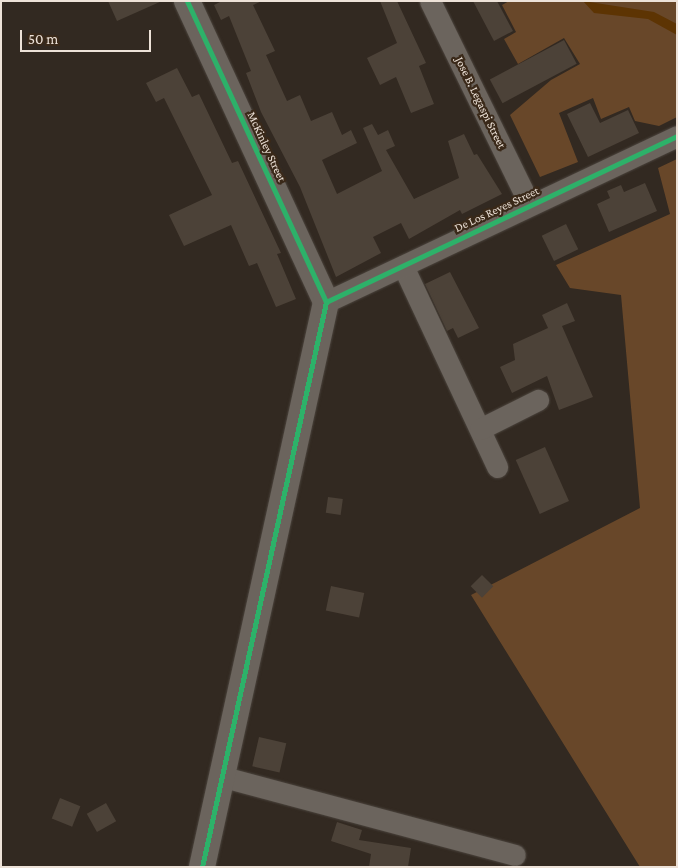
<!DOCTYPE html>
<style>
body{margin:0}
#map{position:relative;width:678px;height:868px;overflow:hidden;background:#322921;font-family:"Crimson Pro",serif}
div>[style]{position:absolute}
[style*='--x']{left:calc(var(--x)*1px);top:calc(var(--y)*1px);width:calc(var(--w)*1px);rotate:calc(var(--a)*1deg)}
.green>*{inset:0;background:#684729}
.water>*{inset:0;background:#5d3403}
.building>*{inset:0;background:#4c4238;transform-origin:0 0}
.roads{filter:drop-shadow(0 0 1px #4b443d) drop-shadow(0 0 1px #4b443d)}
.minor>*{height:21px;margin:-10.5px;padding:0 10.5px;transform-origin:10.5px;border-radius:10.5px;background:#6b645d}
.tertiary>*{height:26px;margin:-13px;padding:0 13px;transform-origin:13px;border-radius:13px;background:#6b645d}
.cycleway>*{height:5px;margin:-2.5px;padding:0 2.5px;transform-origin:2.5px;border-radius:2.5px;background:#2db169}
span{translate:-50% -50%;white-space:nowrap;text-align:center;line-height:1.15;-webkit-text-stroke:4.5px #3a2919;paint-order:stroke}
.street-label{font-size:12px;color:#ede2d8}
.frame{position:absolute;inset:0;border:2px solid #ede2d8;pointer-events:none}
.scale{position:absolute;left:20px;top:30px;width:131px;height:22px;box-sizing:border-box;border:2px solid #ede2d8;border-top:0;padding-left:6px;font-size:15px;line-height:18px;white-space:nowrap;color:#ede2d8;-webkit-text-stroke:4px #3a2919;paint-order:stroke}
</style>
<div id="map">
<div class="green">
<div style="clip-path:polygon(509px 1px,677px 1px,677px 117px,659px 126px,635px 121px,629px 107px,601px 119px,593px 98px,559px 113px,578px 162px,540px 177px,510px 115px,551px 80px,580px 64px,564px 38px,518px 64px,504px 39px,516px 32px,502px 5px)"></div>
<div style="clip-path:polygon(677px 159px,677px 867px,640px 867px,471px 595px,640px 508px,621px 295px,570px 288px,556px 265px,670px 214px,658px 168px)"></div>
</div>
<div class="water">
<div style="clip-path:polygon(583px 1px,654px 12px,677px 24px,677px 35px,648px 19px,594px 13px)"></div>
</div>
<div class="building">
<div style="clip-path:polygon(108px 1px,162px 1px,117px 21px)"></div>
<div style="clip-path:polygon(222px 1px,262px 1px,253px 5px,275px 51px,266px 55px,287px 101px,300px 95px,311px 121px,332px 112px,342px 135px,351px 130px,357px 143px,322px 160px,337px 194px,382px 171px,363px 128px,372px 124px,378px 135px,388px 130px,395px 146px,386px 150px,414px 199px,459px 178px,448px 141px,464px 134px,474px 155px,477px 154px,502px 194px,462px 214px,460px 210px,409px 239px,401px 223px,373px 237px,381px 253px,336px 277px,300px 187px,261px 112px,246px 73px,251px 71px,229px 16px,221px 20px,214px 5px)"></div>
<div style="clip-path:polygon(380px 1px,397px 1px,426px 63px,419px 66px,434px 104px,411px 113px,396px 77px,380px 85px,367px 58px,397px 43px)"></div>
<div style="clip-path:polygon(473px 1px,497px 1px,513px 31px,494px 41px)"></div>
<div style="left:564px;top:40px;width:27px;height:84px;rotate:62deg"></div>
<div style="clip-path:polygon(177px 68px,192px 97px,199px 94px,232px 163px,238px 161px,281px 253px,277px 254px,296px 299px,276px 307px,257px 263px,249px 266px,231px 225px,184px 246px,169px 215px,212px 195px,164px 98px,156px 102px,146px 83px)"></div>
<div style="clip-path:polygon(590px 103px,600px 123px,628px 110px,639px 133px,588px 157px,567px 114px)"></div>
<div style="clip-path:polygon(645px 183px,657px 211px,609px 232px,597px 204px,610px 198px,607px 191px,621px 185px,624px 192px)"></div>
<div style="left:566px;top:224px;width:28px;height:27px;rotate:64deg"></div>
<div style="clip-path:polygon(450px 272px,479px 328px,458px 338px,453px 328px,447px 331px,425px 284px)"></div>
<div style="clip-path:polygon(567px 303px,575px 321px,562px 326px,593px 397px,559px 410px,547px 376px,512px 393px,500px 367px,515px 360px,513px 344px,548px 328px,542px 315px)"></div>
<div style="left:545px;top:447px;width:59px;height:32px;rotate:66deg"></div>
<div style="left:328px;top:497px;width:15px;height:16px;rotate:8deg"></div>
<div style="left:482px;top:575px;width:16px;height:16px;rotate:45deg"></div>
<div style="left:331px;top:586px;width:34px;height:25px;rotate:12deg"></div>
<div style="left:259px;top:737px;width:28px;height:30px;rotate:13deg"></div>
<div style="left:60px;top:798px;width:22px;height:22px;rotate:22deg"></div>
<div style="left:106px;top:803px;width:21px;height:22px;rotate:61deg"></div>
<div style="clip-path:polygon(337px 822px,362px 830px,359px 840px,411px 848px,408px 867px,369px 867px,371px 854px,331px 841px)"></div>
</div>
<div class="roads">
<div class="minor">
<div style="--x:430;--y:1;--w:227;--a:63.9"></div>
<div style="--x:403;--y:266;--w:222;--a:64.9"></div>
<div style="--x:326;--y:302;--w:388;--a:-25.3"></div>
<div style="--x:480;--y:429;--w:65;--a:-26.6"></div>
<div style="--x:224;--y:777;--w:301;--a:15"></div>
</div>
<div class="tertiary">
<div style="--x:187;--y:1;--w:332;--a:65.2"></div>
<div style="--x:326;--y:302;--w:578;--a:102.38"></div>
</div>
</div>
<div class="cycleway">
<div style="--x:187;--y:1;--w:332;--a:65.2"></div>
<div style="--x:326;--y:302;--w:388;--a:-25.3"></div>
<div style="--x:202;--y:867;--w:578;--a:-77.62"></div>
</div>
<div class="street-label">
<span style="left:480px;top:103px;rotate:64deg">Jose B. Legaspi Street</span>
<span style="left:266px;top:147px;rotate:65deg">McKinley Street</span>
<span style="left:497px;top:210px;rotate:-25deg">De Los Reyes Street</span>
</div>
<div class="frame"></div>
<div class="scale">50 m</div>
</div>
